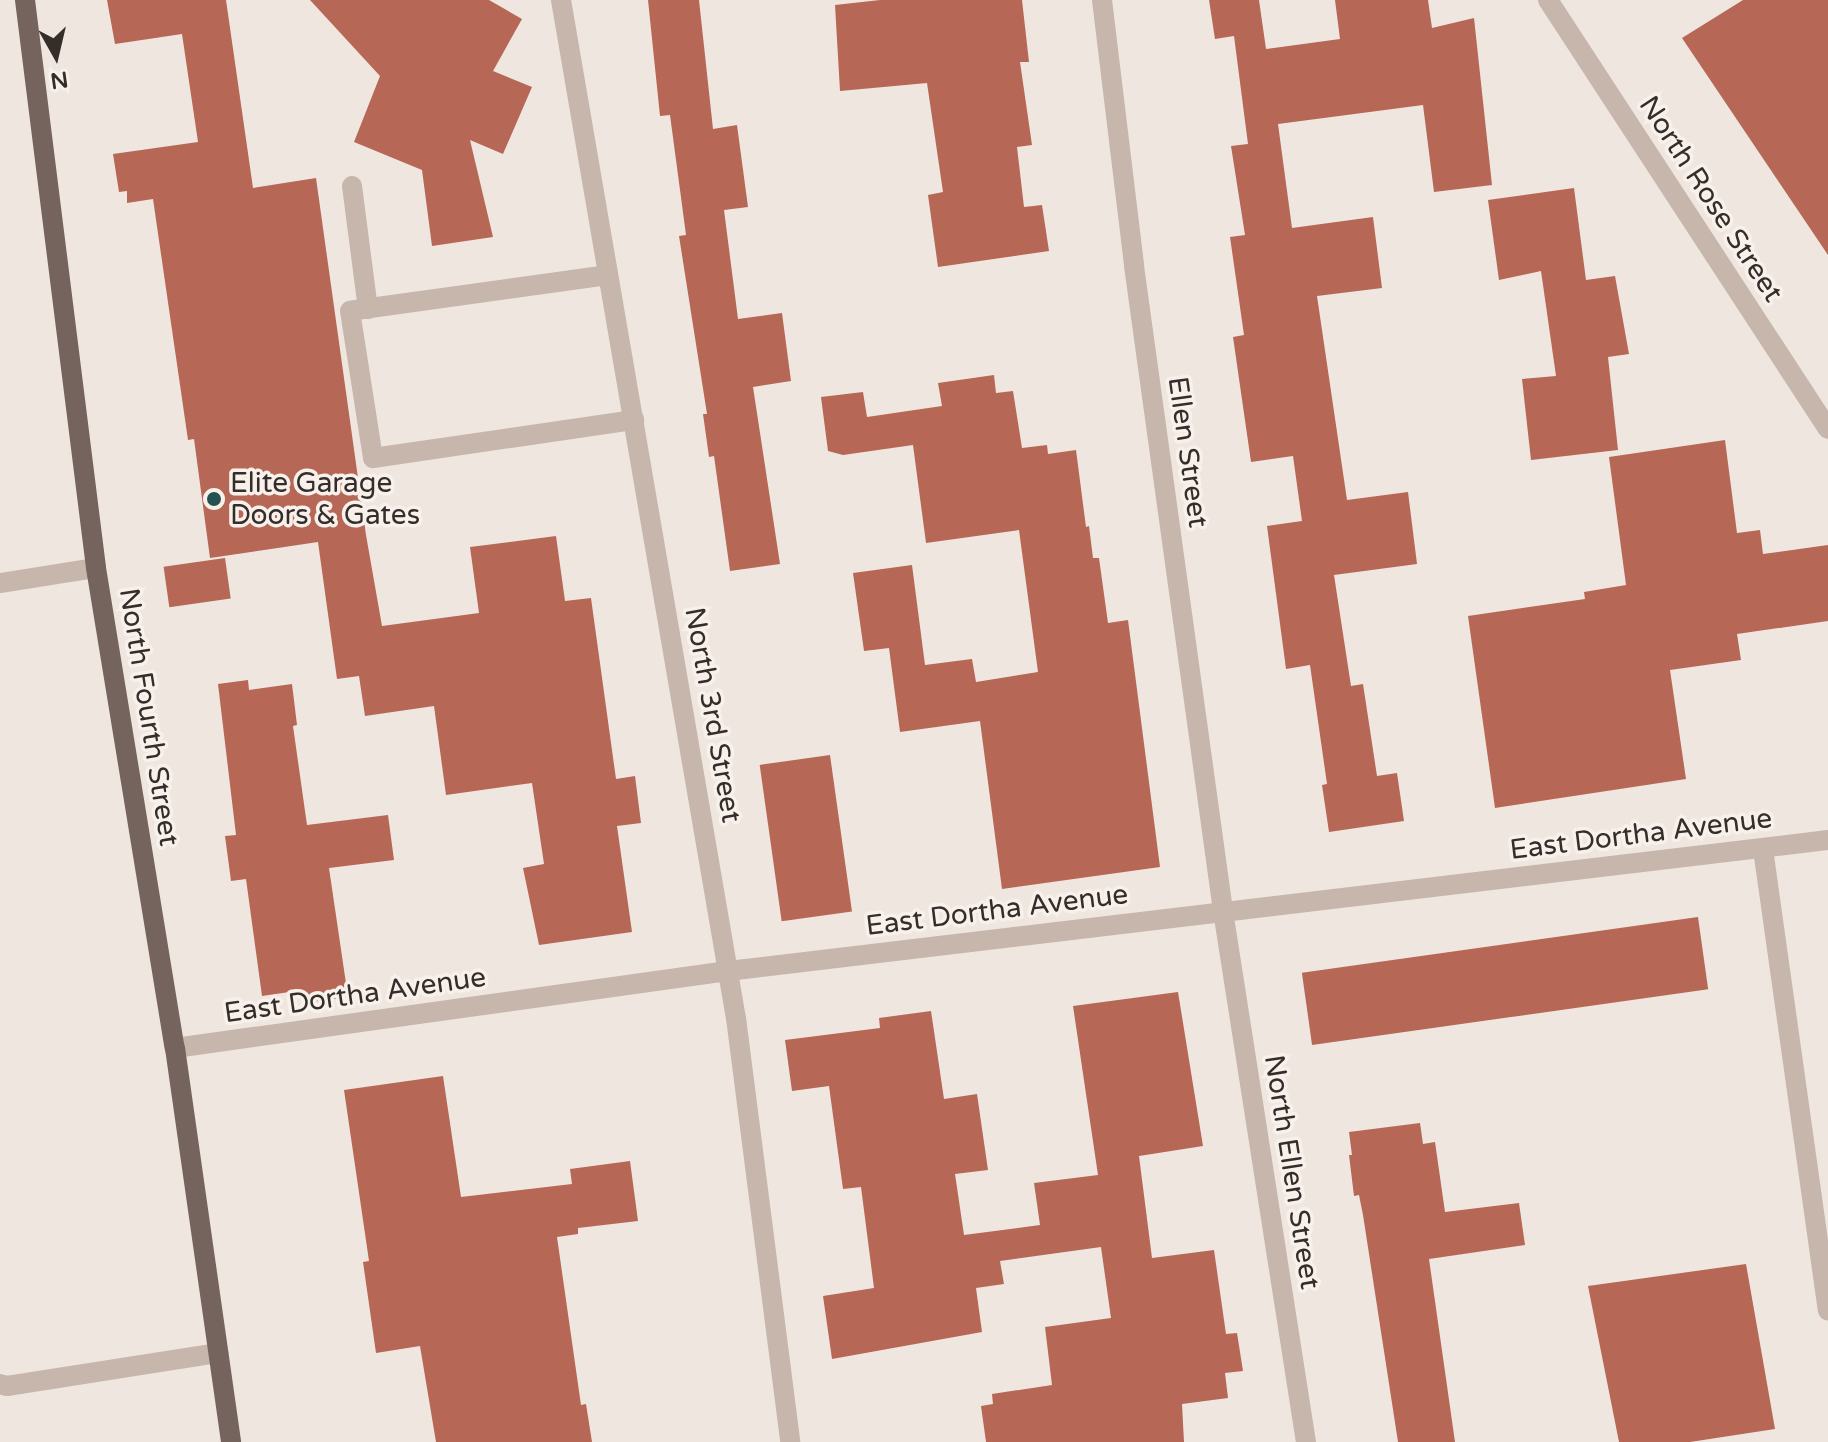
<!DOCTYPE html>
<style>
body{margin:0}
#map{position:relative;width:1828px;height:1442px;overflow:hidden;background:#efe6df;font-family:"Varela Round",sans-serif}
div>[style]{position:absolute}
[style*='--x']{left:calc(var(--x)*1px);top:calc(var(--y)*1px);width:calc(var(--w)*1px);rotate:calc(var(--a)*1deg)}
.building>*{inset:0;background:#b66756;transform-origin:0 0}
.minor>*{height:20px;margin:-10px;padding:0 10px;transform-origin:10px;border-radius:10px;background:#c6b6ac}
.major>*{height:20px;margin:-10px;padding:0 10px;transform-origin:10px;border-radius:10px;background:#75645d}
.dots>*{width:22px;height:22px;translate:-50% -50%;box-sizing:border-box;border:4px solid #f8f1eb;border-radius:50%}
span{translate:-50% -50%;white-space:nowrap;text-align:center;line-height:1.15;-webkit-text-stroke:7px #f8f1eb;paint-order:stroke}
.street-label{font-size:28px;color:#352d2a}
.poi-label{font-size:28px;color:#352d2a}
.left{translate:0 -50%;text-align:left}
.north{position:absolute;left:16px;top:16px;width:80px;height:80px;-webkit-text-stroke:6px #f8f1eb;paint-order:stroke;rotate:172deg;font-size:22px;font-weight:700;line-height:32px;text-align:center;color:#352d2a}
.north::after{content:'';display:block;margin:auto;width:28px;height:36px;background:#352d2a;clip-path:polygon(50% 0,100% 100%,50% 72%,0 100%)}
</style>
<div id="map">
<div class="building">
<div style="clip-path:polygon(107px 0,226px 0,253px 188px,316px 178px,366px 535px,382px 626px,479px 613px,470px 547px,556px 536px,565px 601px,591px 598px,616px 779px,635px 776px,641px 823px,617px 826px,632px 932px,539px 945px,523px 868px,544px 864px,532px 783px,446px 795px,434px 706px,365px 716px,359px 676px,337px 679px,318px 542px,210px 558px,194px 439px,188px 440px,153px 199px,127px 203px,127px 191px,119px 192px,113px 154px,198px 142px,182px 34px,115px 44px)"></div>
<div style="clip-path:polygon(310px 0,489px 0,522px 19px,493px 71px,532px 87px,503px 154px,470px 140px,493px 237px,432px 246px,422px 170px,354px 142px,380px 76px)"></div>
<div style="clip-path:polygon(648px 0,699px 0,713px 129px,737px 125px,748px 207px,724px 210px,738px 319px,782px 313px,791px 381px,753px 387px,780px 564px,730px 571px,714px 456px,709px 457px,703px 414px,707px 414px,679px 236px,686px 235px,670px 115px,660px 116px)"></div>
<div style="clip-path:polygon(880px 0,1022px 0,1029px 62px,1020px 62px,1032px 145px,1017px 147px,1024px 207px,1042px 205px,1049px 251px,938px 267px,928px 195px,943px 192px,927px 83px,840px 91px,835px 5px)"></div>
<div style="clip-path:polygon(1209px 0,1259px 0,1266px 49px,1340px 39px,1335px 0,1428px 0,1432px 28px,1474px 18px,1492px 185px,1434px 192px,1423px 105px,1278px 124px,1292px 228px,1373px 217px,1382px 288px,1317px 296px,1347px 500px,1408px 492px,1417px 564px,1334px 575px,1351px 686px,1363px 684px,1377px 776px,1397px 773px,1404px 821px,1329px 832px,1322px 785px,1327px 784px,1310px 665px,1286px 669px,1267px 526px,1302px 521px,1293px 456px,1251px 462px,1233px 337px,1244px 335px,1230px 237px,1245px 235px,1231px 146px,1248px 144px,1234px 36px,1215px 39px)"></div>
<div style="clip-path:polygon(1743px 0,1828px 0,1828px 255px,1682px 38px)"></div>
<div style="clip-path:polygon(1574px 188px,1586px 280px,1615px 276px,1629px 354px,1608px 357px,1618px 450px,1531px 460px,1522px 379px,1556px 376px,1541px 271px,1499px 280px,1488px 200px)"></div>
<div style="clip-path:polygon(994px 375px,996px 393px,1013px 391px,1022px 448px,1047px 445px,1048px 454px,1076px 450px,1086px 527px,1089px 526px,1093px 558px,1099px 558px,1108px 623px,1128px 620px,1160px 867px,1002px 889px,980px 721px,900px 732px,889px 648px,864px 651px,853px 573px,912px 565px,925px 665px,972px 659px,976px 682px,1038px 672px,1019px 530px,926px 543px,913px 445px,843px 455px,828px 451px,821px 397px,863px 392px,867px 417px,942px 406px,938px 383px)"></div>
<div style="clip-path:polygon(1725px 440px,1737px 533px,1760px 530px,1763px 554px,1828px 545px,1828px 621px,1737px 634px,1741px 660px,1670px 670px,1686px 779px,1495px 808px,1468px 616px,1585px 599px,1584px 592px,1626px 585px,1609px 457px)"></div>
<div style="left:225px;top:558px;width:41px;height:62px;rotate:82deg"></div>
<div style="clip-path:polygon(248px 680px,249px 690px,292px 684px,297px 725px,293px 726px,307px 825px,388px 815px,394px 860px,329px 868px,348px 997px,305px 1003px,303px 990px,262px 996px,246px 879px,231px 881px,225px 836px,236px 835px,218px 684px)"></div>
<div style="left:830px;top:755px;width:158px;height:71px;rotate:82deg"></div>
<div style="left:1698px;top:917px;width:73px;height:400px;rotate:82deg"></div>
<div style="clip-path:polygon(1178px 992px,1203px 1146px,1139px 1156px,1152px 1258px,1214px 1250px,1226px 1334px,1237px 1333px,1243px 1371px,1225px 1373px,1228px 1398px,1182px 1404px,1184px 1442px,986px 1442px,981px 1406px,993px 1404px,992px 1394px,1052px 1385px,1045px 1327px,1111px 1318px,1101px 1247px,1000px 1261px,1004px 1284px,976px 1288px,982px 1332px,832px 1359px,823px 1296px,874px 1288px,861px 1187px,843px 1189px,829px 1086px,792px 1091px,785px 1040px,880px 1028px,879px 1018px,931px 1011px,944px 1099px,977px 1094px,988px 1170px,955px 1174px,964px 1235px,1040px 1225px,1034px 1183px,1098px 1175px,1073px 1006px)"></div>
<div style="clip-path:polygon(443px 1076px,461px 1197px,572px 1184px,570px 1169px,630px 1161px,638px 1221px,578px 1228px,578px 1234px,557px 1237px,581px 1405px,586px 1404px,592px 1442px,436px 1442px,420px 1346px,376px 1353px,363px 1262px,369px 1261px,344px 1090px)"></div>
<div style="clip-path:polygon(1420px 1123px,1423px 1144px,1435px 1142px,1445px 1212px,1519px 1203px,1525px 1245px,1429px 1259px,1455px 1442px,1398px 1442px,1363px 1215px,1359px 1195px,1354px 1196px,1349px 1155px,1352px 1155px,1349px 1132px)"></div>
<div style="clip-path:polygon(1746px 1264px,1775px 1429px,1690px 1442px,1619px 1442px,1588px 1286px)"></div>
</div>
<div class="minor">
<div style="--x:561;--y:0;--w:1033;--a:80.25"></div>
<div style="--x:736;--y:1018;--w:427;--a:82.7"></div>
<div style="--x:1102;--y:0;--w:268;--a:83.1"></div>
<div style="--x:1134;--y:266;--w:651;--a:82.14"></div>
<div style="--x:1223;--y:911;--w:537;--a:81.12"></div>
<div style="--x:1548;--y:0;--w:512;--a:56.87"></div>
<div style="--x:352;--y:186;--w:124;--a:82.6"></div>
<div style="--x:608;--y:275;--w:260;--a:172.1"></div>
<div style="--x:350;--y:311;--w:149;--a:81.1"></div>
<div style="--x:373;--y:458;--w:264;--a:-8.3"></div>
<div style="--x:0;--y:583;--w:97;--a:-8.9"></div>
<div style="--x:1763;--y:849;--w:466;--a:82"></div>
<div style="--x:175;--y:1048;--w:558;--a:-7.93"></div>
<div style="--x:728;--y:971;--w:1108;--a:-6.79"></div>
<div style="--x:0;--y:1384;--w:7;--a:16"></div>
<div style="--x:7;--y:1386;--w:214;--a:-8.9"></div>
</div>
<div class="major">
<div style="--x:25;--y:0;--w:572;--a:82.87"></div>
<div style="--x:96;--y:568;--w:486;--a:80.7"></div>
<div style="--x:175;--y:1048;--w:398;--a:81.9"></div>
</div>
<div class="dots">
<div style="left:214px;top:499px;background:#255151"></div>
</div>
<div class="street-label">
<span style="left:1711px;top:199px;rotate:57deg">North Rose Street</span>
<span style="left:1188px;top:452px;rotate:82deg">Ellen Street</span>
<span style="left:713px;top:715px;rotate:80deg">North 3rd Street</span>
<span style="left:149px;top:717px;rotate:81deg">North Fourth Street</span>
<span style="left:1641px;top:834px;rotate:-7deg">East Dortha Avenue</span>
<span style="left:997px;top:910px;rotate:-7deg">East Dortha Avenue</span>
<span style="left:355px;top:995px;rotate:-8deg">East Dortha Avenue</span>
<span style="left:1292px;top:1172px;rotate:81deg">North Ellen Street</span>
</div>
<div class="poi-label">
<span class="left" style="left:230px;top:499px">Elite Garage<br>Doors &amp; Gates</span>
</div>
<div class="north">N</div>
</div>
